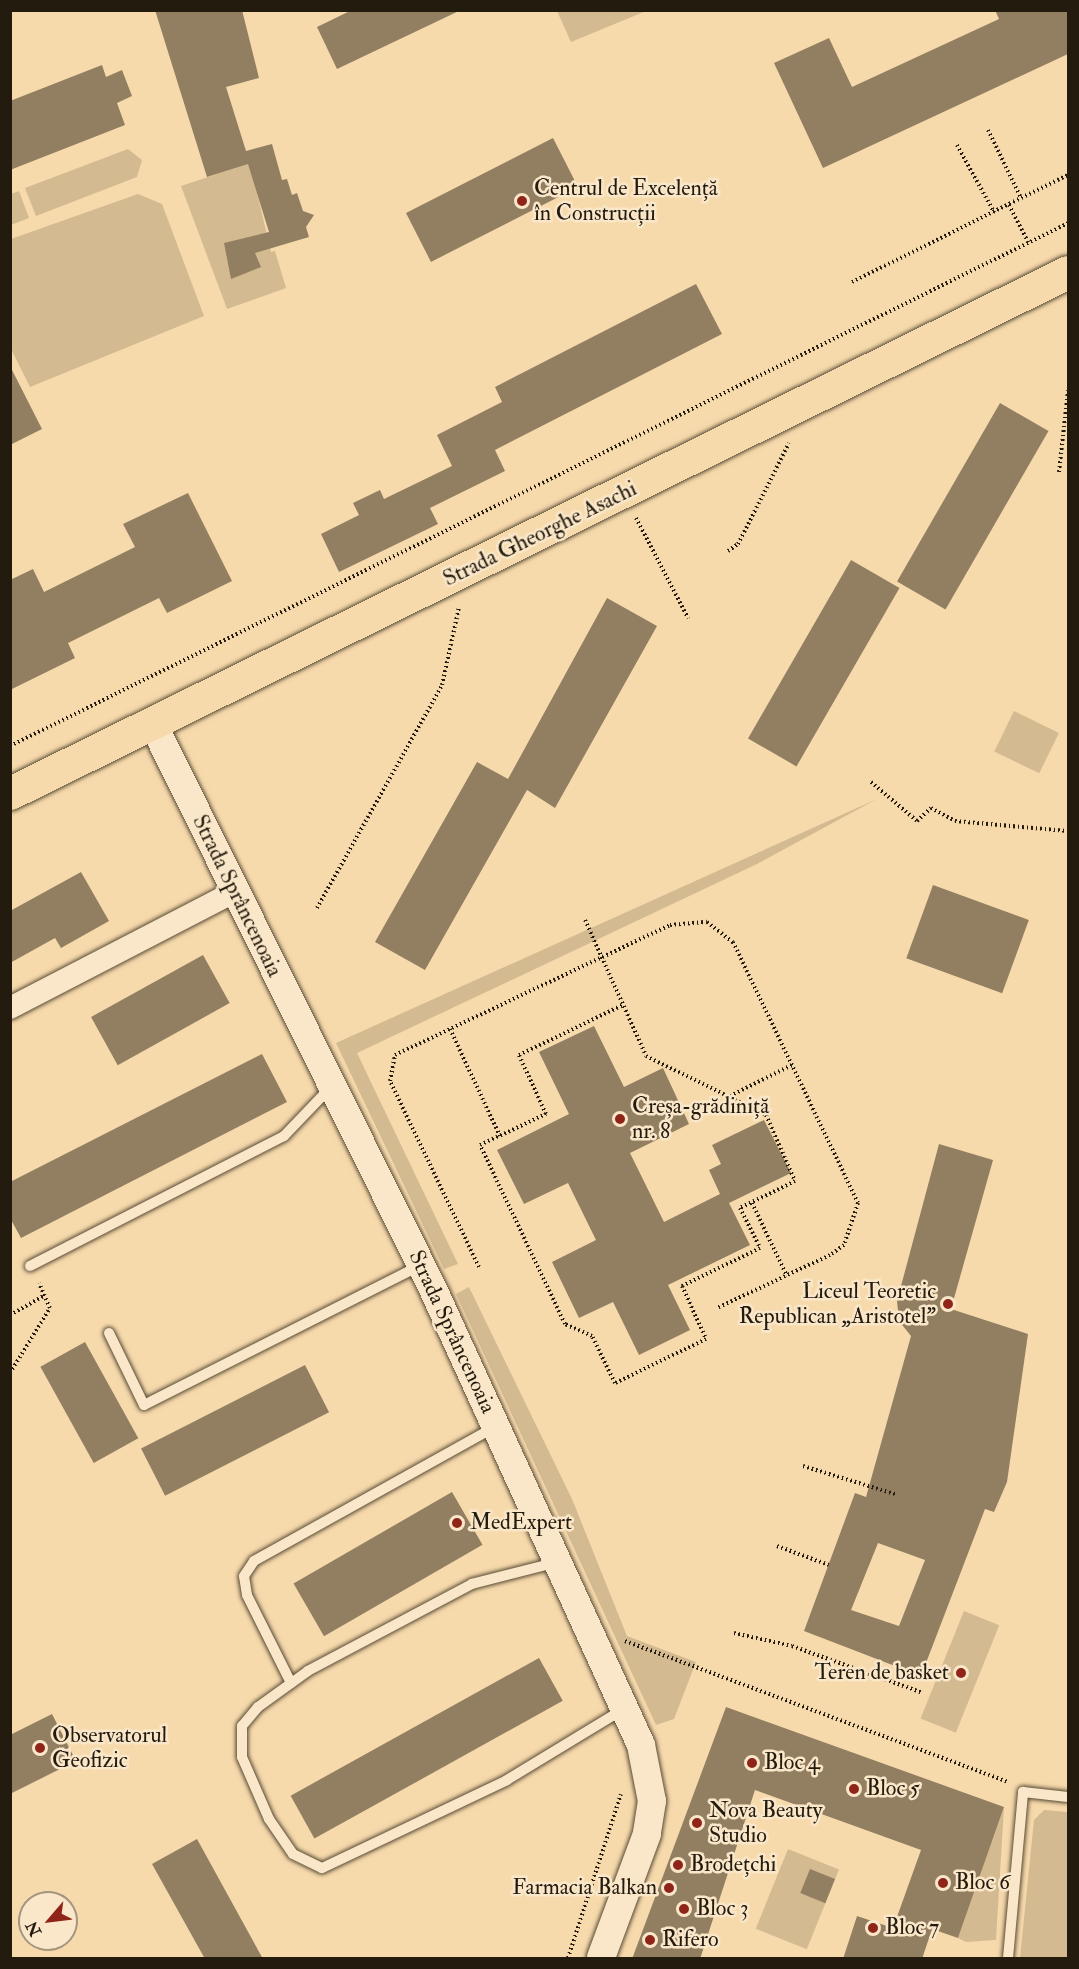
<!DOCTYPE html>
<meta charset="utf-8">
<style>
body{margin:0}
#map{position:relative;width:1079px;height:1969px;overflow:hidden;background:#f7daac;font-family:"IM FELL Double Pica",serif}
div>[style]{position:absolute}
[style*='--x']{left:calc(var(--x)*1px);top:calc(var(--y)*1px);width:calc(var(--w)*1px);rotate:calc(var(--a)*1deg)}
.green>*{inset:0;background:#d3ba91;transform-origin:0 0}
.building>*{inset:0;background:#927e61;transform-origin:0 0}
.path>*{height:4px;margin-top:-2px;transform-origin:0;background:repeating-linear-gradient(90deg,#241b0f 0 1.5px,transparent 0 4.5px)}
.roads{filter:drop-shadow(0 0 2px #594b36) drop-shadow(0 0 2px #594b36)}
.service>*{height:10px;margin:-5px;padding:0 5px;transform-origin:5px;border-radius:5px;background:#fae7c9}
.minor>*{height:22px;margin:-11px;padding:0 11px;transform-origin:11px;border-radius:11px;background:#fae7c9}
.tertiary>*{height:28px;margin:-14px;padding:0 14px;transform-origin:14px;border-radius:14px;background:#fae7c9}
.primary>*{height:33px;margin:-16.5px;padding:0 16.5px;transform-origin:16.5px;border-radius:16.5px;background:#f7daac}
.dots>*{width:16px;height:16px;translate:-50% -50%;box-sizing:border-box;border:3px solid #fae7c9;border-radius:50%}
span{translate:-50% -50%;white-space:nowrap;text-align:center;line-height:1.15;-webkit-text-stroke:5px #fae7c9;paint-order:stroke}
.poi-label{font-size:22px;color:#241b0f}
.left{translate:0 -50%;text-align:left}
.right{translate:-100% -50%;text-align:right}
.street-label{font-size:22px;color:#241b0f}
.frame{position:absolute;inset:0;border:12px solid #241b0f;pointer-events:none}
.north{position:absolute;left:18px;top:1891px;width:60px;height:60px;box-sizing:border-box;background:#fae7c9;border:2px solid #a4957f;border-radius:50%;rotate:242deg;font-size:16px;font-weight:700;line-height:24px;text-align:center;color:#241b0f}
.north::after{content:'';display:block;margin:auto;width:21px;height:27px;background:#8f2418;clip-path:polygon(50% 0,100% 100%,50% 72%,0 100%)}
</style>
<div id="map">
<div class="green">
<div style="clip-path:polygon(557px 11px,646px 11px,571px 42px)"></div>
<div style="clip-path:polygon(128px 149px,142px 160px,137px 177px,36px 216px,25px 188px)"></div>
<div style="clip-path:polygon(250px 163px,271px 252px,275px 251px,286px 288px,227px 309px,181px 186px)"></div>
<div style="clip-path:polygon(19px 191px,29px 218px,11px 225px,11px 194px)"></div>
<div style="clip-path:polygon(138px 194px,162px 204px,204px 316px,30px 387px,11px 349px,11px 239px)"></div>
<div style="left:1014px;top:711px;width:50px;height:45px;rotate:26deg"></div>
<div style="clip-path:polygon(877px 799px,757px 864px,357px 1053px,458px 1264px,444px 1269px,336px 1043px)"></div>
<div style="clip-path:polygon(469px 1287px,572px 1499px,627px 1636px,696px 1662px,674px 1719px,656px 1725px,456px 1294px)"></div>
<div style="left:964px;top:1611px;width:38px;height:116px;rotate:22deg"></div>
<div style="clip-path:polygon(1004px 1807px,996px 1940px,966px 1942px,958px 1938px)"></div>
<div style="clip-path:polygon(1044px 1810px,1068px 1812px,1068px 1958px,1020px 1958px,1034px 1820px)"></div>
<div style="left:788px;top:1849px;width:55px;height:86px;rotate:22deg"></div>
</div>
<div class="building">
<div style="clip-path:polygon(155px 10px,242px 10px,259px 78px,226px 87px,246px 151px,272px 144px,282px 180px,287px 179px,292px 195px,297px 193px,303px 211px,314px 215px,306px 227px,309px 237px,255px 253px,261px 267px,231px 279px,224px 243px,269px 232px,248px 164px,207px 177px)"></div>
<div style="clip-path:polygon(352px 10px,461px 10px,337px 69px,317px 27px)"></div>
<div style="clip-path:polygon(995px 10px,1068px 10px,1068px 54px,823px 168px,774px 63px,829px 38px,852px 87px,999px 19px)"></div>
<div style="clip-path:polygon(102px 65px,106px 77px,122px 70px,132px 96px,117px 103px,125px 125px,10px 170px,10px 101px)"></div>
<div style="left:553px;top:138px;width:55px;height:165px;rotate:63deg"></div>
<div style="clip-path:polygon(696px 284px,722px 334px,495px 450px,505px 471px,430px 508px,438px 524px,339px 572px,321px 534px,359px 515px,353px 503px,380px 490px,384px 499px,452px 466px,437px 435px,502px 402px,495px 387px)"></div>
<div style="clip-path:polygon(10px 366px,42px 429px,10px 445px)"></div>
<div style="left:1000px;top:403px;width:56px;height:206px;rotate:30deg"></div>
<div style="clip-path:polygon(188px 493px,232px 581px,167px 613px,159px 598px,68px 643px,75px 658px,10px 690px,10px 580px,33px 569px,44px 592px,135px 547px,123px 524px)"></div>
<div style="left:851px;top:560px;width:56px;height:206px;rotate:30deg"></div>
<div style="clip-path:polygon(607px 598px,657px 626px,555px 808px,527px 790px,425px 970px,375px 942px,477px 762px,508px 779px)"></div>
<div style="clip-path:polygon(81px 872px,109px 921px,61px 948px,55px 938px,10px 963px,10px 911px)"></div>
<div style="left:933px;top:885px;width:102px;height:78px;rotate:20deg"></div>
<div style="left:203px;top:955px;width:55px;height:128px;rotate:61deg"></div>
<div style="clip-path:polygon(594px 1026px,624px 1087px,663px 1068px,689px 1124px,630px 1153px,664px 1222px,720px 1194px,709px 1170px,721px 1164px,712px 1145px,764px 1120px,791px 1173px,729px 1203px,750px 1245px,668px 1285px,690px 1330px,639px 1355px,613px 1302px,579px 1318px,552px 1262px,596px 1240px,568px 1183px,524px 1204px,497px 1150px,569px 1114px,539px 1052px)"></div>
<div style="clip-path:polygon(262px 1054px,287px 1102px,21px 1238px,10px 1218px,10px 1182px)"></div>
<div style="clip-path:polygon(evenodd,939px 1144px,993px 1160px,951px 1309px,1028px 1334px,1007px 1482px,994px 1512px,985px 1509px,921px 1676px,804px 1631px,855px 1493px,866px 1497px,911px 1336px,899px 1321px,897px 1301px,939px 1144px,878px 1543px,925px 1560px,899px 1626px,851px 1610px,878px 1543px)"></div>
<div style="left:85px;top:1342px;width:110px;height:51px;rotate:61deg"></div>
<div style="left:305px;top:1365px;width:53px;height:184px;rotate:63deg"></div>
<div style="left:452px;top:1492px;width:61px;height:183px;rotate:60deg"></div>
<div style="left:539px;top:1658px;width:49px;height:284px;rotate:61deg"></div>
<div style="clip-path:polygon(726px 1707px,1004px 1807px,958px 1938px,932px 1929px,922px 1959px,843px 1959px,857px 1916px,893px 1928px,921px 1850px,755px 1790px,700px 1959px,632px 1959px)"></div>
<div style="clip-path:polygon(52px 1714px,76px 1761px,10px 1794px,10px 1735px)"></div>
<div style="clip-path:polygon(197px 1839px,263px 1959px,205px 1959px,152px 1864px)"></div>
<div style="left:810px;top:1869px;width:27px;height:26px;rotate:22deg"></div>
</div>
<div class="path">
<div style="--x:988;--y:130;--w:76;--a:64.1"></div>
<div style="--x:957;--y:145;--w:77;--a:61.1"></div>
<div style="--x:1009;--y:205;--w:42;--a:62.8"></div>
<div style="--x:852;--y:282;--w:241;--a:-26.4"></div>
<div style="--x:1059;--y:472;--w:82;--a:-83.7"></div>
<div style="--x:636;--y:518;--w:113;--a:62.5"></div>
<div style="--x:728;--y:551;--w:12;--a:-35"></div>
<div style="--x:738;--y:544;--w:113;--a:-63.2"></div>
<div style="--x:10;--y:746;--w:1180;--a:-26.3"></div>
<div style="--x:871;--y:782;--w:60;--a:40.3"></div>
<div style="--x:917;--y:821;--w:19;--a:-43"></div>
<div style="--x:931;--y:808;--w:27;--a:28"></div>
<div style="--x:955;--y:821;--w:113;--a:5.1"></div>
<div style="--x:317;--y:908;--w:256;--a:-60.7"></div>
<div style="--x:442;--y:685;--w:80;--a:-77.7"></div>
<div style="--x:585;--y:920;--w:149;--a:65.8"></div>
<div style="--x:646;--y:1056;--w:134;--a:26.2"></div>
<div style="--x:766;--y:1115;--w:72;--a:66.3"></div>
<div style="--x:795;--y:1181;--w:61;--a:153.9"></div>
<div style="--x:740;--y:1208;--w:45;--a:63.4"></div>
<div style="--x:760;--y:1248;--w:87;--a:154"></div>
<div style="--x:682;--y:1286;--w:58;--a:65.6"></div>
<div style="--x:706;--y:1339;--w:101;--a:154.2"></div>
<div style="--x:615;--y:1383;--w:52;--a:-116.1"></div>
<div style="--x:592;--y:1336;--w:30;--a:-156"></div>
<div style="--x:565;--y:1324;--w:198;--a:-115.4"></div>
<div style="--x:480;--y:1145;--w:73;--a:-25.2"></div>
<div style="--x:546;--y:1114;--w:65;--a:-114.6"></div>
<div style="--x:519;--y:1055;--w:115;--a:-25.7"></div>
<div style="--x:450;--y:1029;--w:118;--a:65"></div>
<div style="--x:730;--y:1096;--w:69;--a:-26.6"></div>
<div style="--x:752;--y:1203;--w:81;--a:64.4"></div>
<div style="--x:479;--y:1267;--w:206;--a:-115.6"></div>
<div style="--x:390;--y:1081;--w:26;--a:-79"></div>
<div style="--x:395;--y:1055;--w:304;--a:-25.3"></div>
<div style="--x:670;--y:925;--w:37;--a:-5"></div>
<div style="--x:707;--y:922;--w:33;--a:38"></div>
<div style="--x:733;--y:942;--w:289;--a:64.4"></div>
<div style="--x:858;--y:1203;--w:44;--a:108.4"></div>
<div style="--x:844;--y:1245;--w:17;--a:144"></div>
<div style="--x:830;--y:1255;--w:125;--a:154.9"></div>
<div style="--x:10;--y:1315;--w:40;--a:-29.7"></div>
<div style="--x:10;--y:1373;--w:76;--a:-58.4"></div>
<div style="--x:50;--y:1308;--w:27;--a:-114"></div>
<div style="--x:803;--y:1466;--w:99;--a:17"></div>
<div style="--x:777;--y:1546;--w:55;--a:20.1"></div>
<div style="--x:734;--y:1633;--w:59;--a:12.6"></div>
<div style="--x:792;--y:1646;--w:139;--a:19.7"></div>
<div style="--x:625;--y:1641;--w:409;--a:20.2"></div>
<div style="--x:568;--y:1958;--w:172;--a:-72.1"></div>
</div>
<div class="roads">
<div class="service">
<div style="--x:30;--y:1266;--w:285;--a:-27.1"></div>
<div style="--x:284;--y:1136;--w:68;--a:-46.2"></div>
<div style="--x:109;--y:1333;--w:80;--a:64.1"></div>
<div style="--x:144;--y:1405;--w:310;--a:-26.8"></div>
<div style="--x:558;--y:1562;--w:89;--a:165.7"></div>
<div style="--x:472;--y:1584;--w:186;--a:152.1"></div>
<div style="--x:308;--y:1671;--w:62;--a:144.2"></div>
<div style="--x:258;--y:1707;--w:25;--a:130"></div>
<div style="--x:242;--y:1726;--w:31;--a:90"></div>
<div style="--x:242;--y:1757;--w:68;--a:66.5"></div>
<div style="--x:269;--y:1819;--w:42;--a:55.6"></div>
<div style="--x:293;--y:1854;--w:32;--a:26"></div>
<div style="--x:322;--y:1868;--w:205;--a:-25.4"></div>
<div style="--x:507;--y:1780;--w:135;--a:-31.3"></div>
<div style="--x:291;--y:1683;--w:98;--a:-116.6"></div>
<div style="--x:247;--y:1595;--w:19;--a:-99"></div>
<div style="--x:244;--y:1576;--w:18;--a:-56"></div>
<div style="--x:254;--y:1561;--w:276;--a:-29.1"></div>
<div style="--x:1008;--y:1958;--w:167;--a:-84.8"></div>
<div style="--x:1023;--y:1792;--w:45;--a:6.3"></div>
</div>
<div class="minor">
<div style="--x:10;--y:1008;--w:252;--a:-27.4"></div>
</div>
<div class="tertiary">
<div style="--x:153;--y:724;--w:631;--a:63.64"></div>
<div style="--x:433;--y:1289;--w:501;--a:65.48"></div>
<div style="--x:641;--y:1745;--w:57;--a:78.9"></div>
<div style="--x:652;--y:1801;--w:33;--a:99"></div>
<div style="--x:647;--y:1834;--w:132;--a:110.4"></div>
</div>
<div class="primary">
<div style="--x:10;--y:793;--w:1179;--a:-26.22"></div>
</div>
</div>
<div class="dots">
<div style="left:522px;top:201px;background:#8f2418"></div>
<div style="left:620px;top:1119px;background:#8f2418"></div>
<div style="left:948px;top:1304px;background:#8f2418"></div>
<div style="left:457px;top:1523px;background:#8f2418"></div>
<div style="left:961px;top:1673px;background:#8f2418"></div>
<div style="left:40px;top:1748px;background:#8f2418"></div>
<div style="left:752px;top:1763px;background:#8f2418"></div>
<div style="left:854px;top:1789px;background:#8f2418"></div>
<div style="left:697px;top:1823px;background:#8f2418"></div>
<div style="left:678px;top:1865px;background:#8f2418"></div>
<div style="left:943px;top:1883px;background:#8f2418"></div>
<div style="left:669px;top:1888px;background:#8f2418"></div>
<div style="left:684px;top:1909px;background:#8f2418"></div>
<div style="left:873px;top:1928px;background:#8f2418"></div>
<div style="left:650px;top:1940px;background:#8f2418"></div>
</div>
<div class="poi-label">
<span class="left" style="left:534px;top:201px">Centrul de Excelență<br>în Construcții</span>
<span class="left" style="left:632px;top:1119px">Creșa-grădiniță<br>nr. 8</span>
<span class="right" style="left:936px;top:1304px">Liceul Teoretic<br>Republican „Aristotel”</span>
<span class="left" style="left:470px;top:1523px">MedExpert</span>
<span class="right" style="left:949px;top:1673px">Teren de basket</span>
<span class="left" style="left:52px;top:1748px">Observatorul<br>Geofizic</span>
<span class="left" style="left:764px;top:1763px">Bloc 4</span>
<span class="left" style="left:866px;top:1789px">Bloc 5</span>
<span class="left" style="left:709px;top:1823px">Nova Beauty<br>Studio</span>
<span class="left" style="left:690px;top:1865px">Brodețchi</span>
<span class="left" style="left:955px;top:1883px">Bloc 6</span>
<span class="right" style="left:657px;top:1888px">Farmacia Balkan</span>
<span class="left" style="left:696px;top:1909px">Bloc 3</span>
<span class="left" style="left:885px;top:1928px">Bloc 7</span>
<span class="left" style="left:662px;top:1940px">Rifero</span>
</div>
<div class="street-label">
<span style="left:540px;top:534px;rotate:-26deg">Strada Gheorghe Asachi</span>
<span style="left:237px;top:896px;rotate:64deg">Strada Sprâncenoaia</span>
<span style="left:452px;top:1332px;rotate:65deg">Strada Sprâncenoaia</span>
</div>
<div class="frame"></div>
<div class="north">N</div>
</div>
